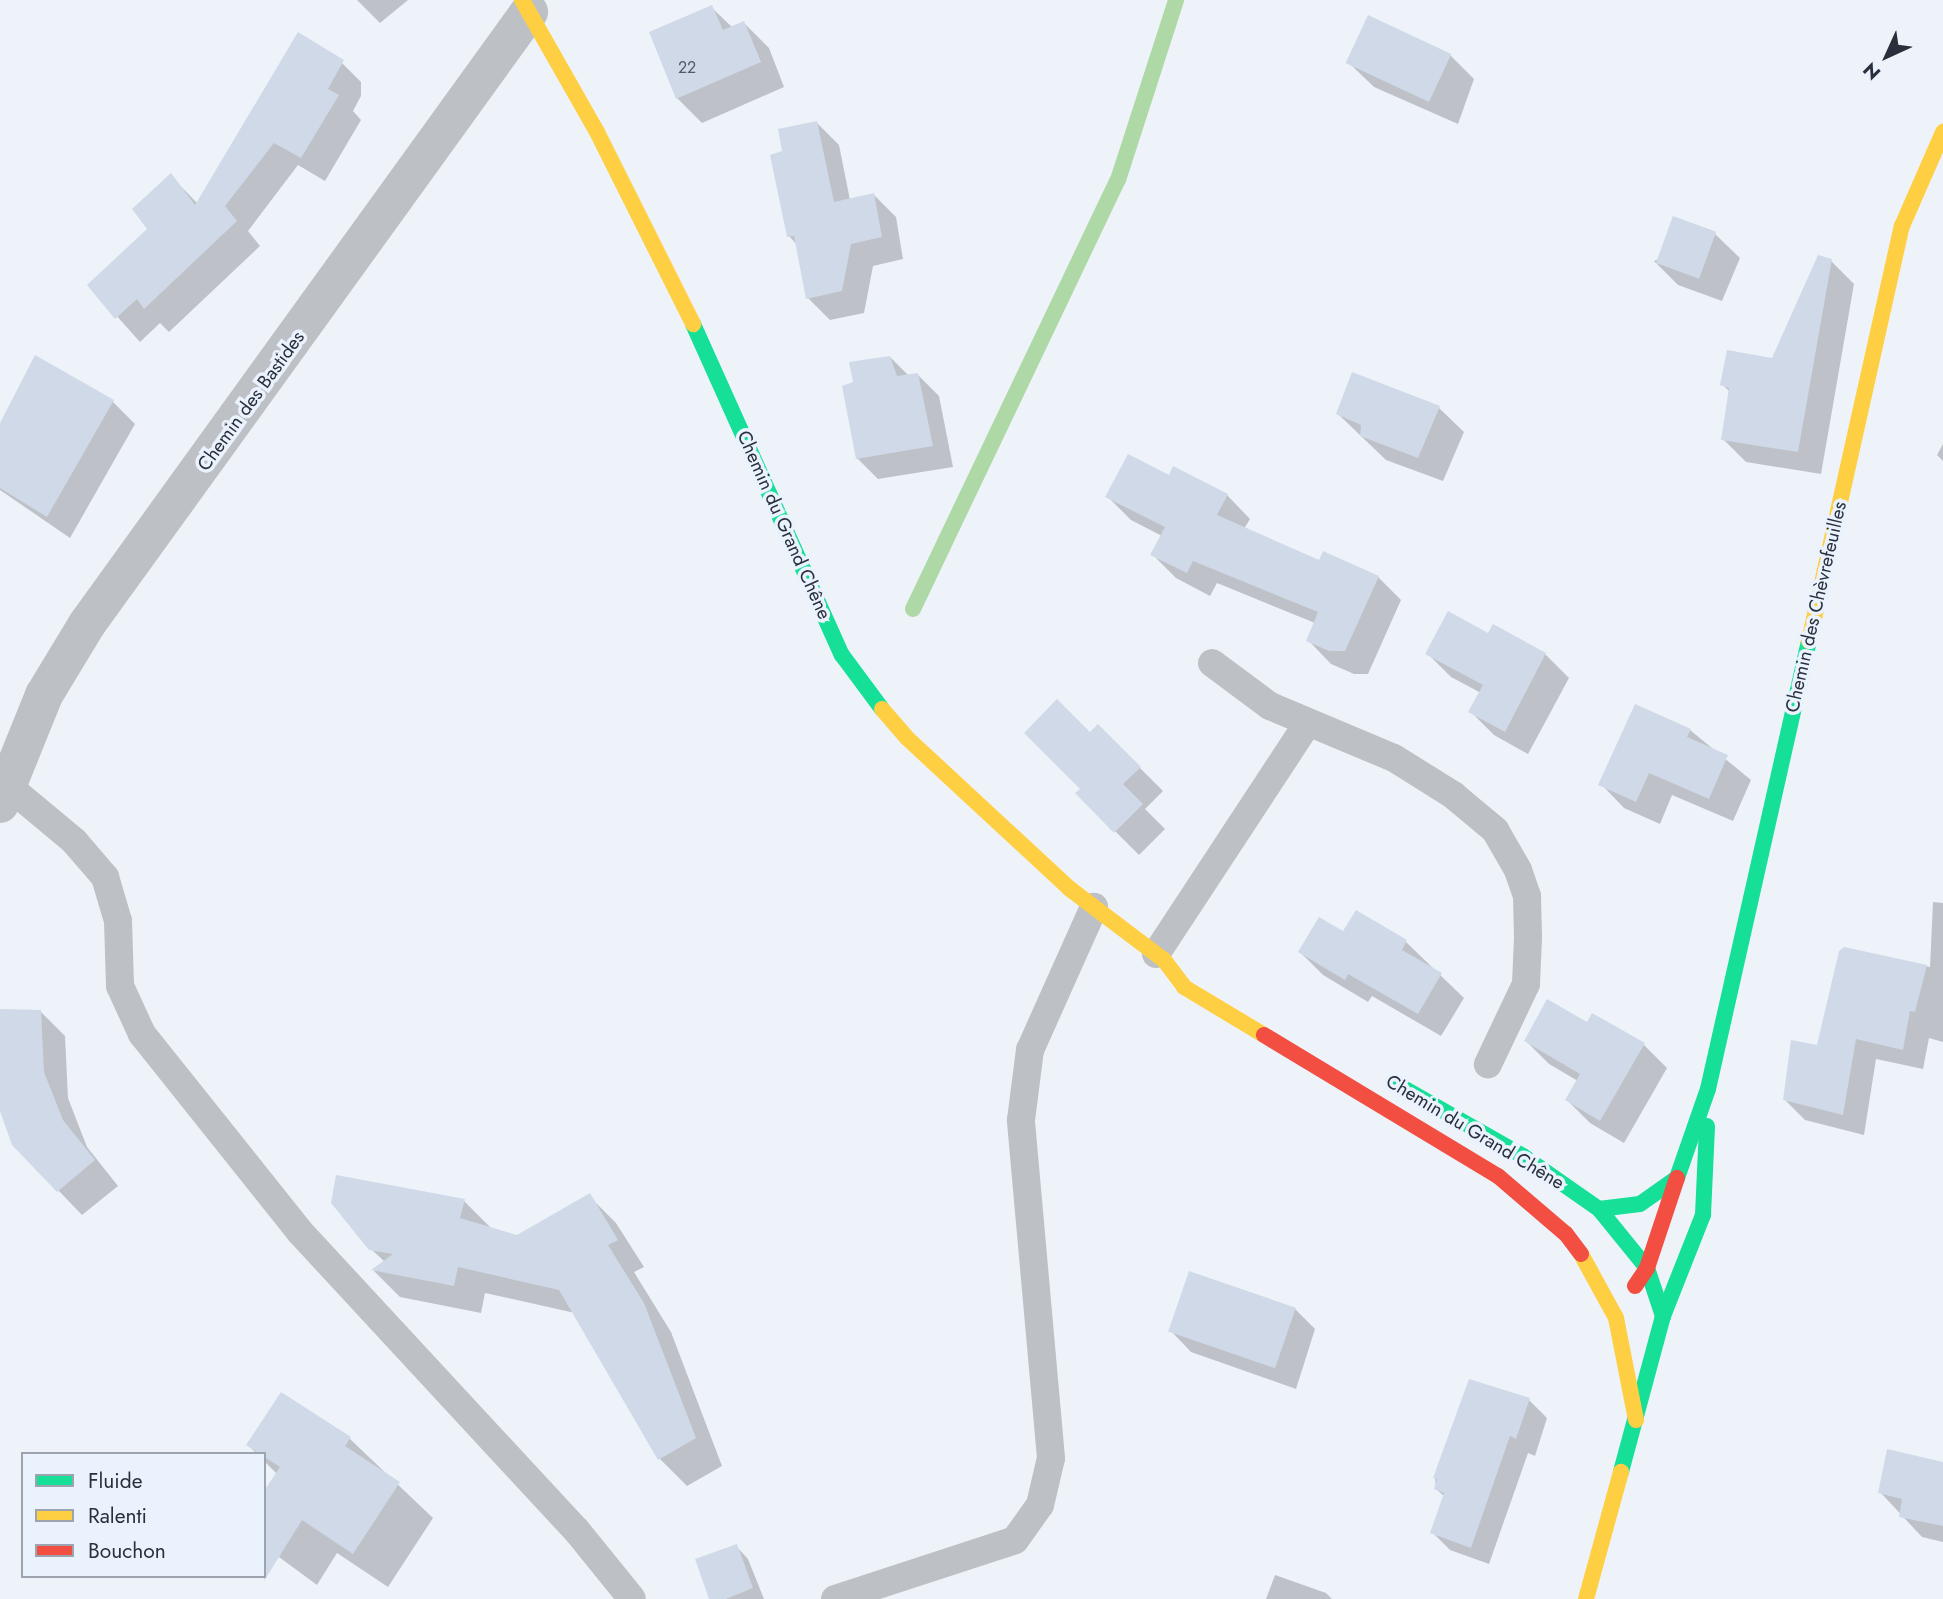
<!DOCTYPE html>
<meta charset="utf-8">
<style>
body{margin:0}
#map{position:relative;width:1943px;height:1599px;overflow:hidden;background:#eef3fa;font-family:Jost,sans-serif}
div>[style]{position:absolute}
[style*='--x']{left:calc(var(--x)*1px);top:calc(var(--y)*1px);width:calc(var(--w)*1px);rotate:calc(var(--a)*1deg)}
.shadow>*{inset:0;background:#0003}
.stream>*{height:16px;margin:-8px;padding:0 8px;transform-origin:8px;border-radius:8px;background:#aed8a5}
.building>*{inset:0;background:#cfd9e8;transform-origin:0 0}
.lane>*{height:28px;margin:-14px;padding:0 14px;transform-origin:14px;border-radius:14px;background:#bdc0c4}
.street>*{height:38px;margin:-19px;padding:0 19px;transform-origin:19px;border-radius:19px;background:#bdc0c4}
.fast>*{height:16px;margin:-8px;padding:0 8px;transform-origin:8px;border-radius:8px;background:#16e098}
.slow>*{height:16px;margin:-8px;padding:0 8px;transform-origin:8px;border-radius:8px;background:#ffcf43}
.jam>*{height:16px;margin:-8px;padding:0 8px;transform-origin:8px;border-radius:8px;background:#f24e42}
span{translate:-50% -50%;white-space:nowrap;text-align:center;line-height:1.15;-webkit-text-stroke:7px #eaf2fe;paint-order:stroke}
.number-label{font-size:16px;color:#525a67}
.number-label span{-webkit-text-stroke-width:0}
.street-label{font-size:19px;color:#29303c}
.legend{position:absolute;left:21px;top:1452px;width:245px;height:126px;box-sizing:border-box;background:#eaf2fe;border:2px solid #9da4b0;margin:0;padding:9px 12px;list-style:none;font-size:21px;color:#29303c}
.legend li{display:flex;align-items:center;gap:14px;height:35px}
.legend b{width:35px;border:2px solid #9da4b0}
.north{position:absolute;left:1852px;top:21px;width:70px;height:70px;-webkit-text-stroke:5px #eaf2fe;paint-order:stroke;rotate:225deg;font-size:19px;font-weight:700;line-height:28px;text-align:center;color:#29303c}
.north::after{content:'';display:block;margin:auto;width:24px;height:32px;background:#29303c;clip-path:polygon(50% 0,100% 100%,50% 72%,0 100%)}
</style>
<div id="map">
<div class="shadow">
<div style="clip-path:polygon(357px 0,408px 0,380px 23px)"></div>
<div style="clip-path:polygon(711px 7px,733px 28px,744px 23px,769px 48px,784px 87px,702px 123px,677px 98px)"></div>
<div style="clip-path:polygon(1450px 55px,1474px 79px,1458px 124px,1374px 87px,1350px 64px)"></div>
<div style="clip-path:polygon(337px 58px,361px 82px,361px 96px,353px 111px,361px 120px,325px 181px,298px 165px,248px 231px,260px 246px,169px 332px,160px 323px,140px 342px,89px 285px,149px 229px,171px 176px,197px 203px)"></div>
<div style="clip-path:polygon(817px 123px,839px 145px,850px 200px,874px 195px,896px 217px,903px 259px,873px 266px,864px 313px,830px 320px,808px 298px,798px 246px,789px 236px,784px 153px)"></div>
<div style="clip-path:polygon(1715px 234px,1740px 258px,1722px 301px,1678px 285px,1654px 261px)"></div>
<div style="clip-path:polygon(1831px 261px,1854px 284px,1821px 474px,1746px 462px,1723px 439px,1731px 393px,1722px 384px,1773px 360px)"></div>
<div style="clip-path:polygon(890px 357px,909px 376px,918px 375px,939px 396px,953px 467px,878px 479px,857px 458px,855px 383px)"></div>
<div style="clip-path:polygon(36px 358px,113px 402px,135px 424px,70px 538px,0 490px,0 427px)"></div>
<div style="clip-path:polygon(1439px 408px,1464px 432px,1443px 481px,1386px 460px,1338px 414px)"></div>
<div style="clip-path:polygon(1943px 444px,1943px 461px,1937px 455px)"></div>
<div style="clip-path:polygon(1170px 477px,1227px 495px,1250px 519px,1244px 529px,1320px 563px,1378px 577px,1401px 600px,1368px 674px,1354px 674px,1331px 664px,1308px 640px,1315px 623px,1217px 583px,1210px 596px,1176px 578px,1152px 554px,1162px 536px,1131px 520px,1107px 496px)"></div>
<div style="clip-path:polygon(1493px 627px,1545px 654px,1569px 678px,1528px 754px,1494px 735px,1471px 712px,1481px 693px,1451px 677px,1428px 654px,1489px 636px)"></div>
<div style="clip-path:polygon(1098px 726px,1163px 791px,1145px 809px,1165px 829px,1139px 855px,1077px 793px,1082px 789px,1091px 734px)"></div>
<div style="clip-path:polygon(1690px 730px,1751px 780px,1733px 821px,1672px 795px,1660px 824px,1624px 808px,1601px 784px)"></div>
<div style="clip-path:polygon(1933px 902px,1943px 903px,1943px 1042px,1929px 1038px,1923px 1069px,1876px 1059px,1864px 1135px,1805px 1120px,1785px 1100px,1819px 1047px,1844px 949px,1930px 967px)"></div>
<div style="clip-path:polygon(1356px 913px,1406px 942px,1464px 998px,1441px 1036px,1372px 996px,1368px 1002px,1323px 975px,1300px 952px,1344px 934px)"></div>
<div style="clip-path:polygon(40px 1011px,65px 1036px,68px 1098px,87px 1147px,118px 1186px,82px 1215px,58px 1190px,0 1106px,0 1042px)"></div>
<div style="clip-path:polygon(1588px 1024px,1644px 1045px,1667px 1068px,1624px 1143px,1590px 1123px,1567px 1100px,1578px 1081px,1549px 1064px,1526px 1041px)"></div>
<div style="clip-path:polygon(589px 1196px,616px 1223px,644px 1267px,634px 1272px,671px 1332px,722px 1466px,687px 1486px,660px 1459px,575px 1313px,485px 1293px,481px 1313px,400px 1297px,374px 1271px,385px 1262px,371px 1249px,464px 1201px,491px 1228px,517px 1237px)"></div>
<div style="clip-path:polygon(1295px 1309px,1315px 1329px,1296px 1389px,1191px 1352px,1171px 1331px)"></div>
<div style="clip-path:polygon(1529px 1400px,1547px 1418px,1535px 1456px,1528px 1453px,1489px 1564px,1450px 1550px,1432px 1532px,1445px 1497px,1436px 1489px,1435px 1477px)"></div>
<div style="clip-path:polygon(350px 1439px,433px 1518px,388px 1587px,337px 1553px,317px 1585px,264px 1546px,277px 1474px,264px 1461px,264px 1454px,257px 1454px,248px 1445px)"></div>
<div style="clip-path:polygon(1943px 1464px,1943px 1542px,1922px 1537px,1880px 1492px)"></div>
<div style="clip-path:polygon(736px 1546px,748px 1559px,764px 1599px,711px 1599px)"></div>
<div style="clip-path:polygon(1275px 1575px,1326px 1593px,1332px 1599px,1266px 1599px)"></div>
</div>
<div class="stream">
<div style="--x:913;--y:609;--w:475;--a:-64.5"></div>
<div style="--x:1118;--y:180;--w:189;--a:-72.1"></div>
</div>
<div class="building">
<div style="clip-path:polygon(712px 5px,723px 30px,744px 21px,761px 62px,676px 99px,649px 32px)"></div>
<div style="left:1368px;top:15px;width:92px;height:53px;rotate:25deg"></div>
<div style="clip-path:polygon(298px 32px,344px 60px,328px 89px,339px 95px,301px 158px,274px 143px,225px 206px,237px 221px,144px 309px,137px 299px,115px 319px,87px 285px,147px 229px,132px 209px,171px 173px,195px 205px)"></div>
<div style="clip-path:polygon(817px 121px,834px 202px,874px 193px,882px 237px,851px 244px,842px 291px,806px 299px,794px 236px,787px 237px,770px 155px,782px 151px,778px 129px)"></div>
<div style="left:1673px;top:216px;width:46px;height:50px;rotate:20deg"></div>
<div style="clip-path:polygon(1818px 255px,1832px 259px,1798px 452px,1721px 440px,1729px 388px,1720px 385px,1727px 350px,1772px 358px)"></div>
<div style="clip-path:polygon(35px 355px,114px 400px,47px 517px,0 488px,0 423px)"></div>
<div style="clip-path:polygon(890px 356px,897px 376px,918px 373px,933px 446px,856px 459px,842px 386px,853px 382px,849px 362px)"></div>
<div style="clip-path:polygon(1352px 372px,1440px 406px,1418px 458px,1360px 436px,1361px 425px,1336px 414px)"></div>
<div style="clip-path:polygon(1128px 454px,1169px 475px,1173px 466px,1228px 494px,1217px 515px,1319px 560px,1323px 551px,1379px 576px,1345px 651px,1329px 651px,1306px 641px,1318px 612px,1193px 561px,1187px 573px,1150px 555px,1165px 527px,1105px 497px)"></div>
<div style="clip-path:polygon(1448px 611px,1488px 633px,1493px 624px,1546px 653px,1505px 732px,1468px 712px,1483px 685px,1425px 654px)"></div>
<div style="clip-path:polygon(1057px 699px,1090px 732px,1098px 724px,1141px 767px,1123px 784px,1143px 804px,1114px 833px,1075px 793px,1080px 789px,1024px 733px)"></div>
<div style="clip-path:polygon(1635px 704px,1691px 729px,1687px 737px,1728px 755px,1709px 799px,1649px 773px,1636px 802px,1598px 785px)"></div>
<div style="clip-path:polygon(1356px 910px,1407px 940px,1402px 950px,1442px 973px,1418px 1014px,1348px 974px,1345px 980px,1298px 952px,1319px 917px,1343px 931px)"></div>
<div style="clip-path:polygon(1844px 947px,1927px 965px,1915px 1012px,1910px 1011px,1903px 1050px,1856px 1039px,1843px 1115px,1783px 1100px,1791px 1040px,1817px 1045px,1839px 951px)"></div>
<div style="clip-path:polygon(1547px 999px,1587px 1022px,1592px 1013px,1645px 1043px,1600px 1121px,1565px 1100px,1580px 1074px,1524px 1041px)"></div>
<div style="clip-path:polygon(0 1009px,41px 1010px,44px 1072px,63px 1120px,95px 1160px,57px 1192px,12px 1145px,0 1111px)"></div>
<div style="clip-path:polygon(336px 1175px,465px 1199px,460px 1218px,517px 1235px,590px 1193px,618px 1240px,608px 1245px,644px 1303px,696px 1438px,658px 1460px,559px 1290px,458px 1267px,454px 1286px,371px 1270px,393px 1254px,369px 1250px,331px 1203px)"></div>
<div style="left:1189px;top:1271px;width:113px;height:64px;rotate:19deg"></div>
<div style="clip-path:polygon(1469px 1379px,1530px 1398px,1516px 1439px,1510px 1436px,1471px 1548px,1430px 1533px,1444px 1493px,1434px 1489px,1437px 1479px,1433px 1478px)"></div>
<div style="clip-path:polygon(281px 1392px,351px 1437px,345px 1446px,400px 1482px,353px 1554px,302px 1520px,264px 1581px,264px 1491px,280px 1467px,246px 1445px)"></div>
<div style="clip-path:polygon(1887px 1449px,1943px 1462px,1943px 1526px,1899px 1517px,1902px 1499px,1878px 1493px)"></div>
<div style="clip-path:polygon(737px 1544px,753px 1588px,726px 1599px,709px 1599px,695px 1559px)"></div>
</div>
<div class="lane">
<div style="--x:1212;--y:663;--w:72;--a:36.6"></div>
<div style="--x:1270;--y:706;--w:134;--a:22.8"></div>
<div style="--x:1394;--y:758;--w:70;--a:32.1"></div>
<div style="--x:1453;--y:795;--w:55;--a:39.8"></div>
<div style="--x:1495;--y:830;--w:46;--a:60.1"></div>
<div style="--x:1518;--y:870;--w:28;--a:71"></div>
<div style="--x:1527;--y:896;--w:42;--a:88.6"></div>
<div style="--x:1528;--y:938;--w:46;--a:92.5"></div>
<div style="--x:1526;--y:984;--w:89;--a:115.4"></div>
<div style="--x:8;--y:786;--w:86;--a:39.8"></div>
<div style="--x:74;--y:841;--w:48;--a:49.3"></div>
<div style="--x:105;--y:877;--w:46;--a:73.5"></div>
<div style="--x:118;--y:921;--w:65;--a:88.2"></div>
<div style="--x:120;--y:986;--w:53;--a:65.4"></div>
<div style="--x:142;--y:1034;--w:253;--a:51.4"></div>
<div style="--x:300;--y:1232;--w:408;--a:47.2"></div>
<div style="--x:577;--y:1531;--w:87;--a:51"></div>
<div style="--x:1156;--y:954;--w:275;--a:-56.7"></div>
<div style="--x:835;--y:1599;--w:189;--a:-18.1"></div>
<div style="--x:1015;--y:1540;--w:43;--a:-54.5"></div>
<div style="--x:1040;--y:1505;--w:48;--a:-76.8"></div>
<div style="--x:1051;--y:1458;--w:339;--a:-95.1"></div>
<div style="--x:1021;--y:1120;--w:71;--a:-82.7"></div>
<div style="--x:1030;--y:1050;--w:157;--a:-65.9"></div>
</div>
<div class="street">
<div style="--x:0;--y:804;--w:118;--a:-68"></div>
<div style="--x:44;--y:695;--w:83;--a:-58.8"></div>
<div style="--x:87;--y:624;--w:755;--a:-54.16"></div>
</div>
<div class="fast">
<div style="--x:693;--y:324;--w:363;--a:65.8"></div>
<div style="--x:842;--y:655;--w:67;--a:53.5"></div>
<div style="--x:1398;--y:1085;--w:144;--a:29.6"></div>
<div style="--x:1523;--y:1156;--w:93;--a:34.9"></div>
<div style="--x:1599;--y:1209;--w:76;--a:50.9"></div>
<div style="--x:1647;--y:1268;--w:51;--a:71.6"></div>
<div style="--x:1663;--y:1316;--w:162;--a:105.1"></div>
<div style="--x:1599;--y:1209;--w:41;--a:-7"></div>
<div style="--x:1640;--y:1204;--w:45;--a:-35.1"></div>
<div style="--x:1677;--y:1178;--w:94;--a:-70.8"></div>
<div style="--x:1708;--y:1089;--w:459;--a:-77.3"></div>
<div style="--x:1663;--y:1316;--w:109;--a:-68.4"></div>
<div style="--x:1703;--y:1215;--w:89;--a:-87.4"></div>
</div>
<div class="slow">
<div style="--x:522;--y:0;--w:152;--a:60.4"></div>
<div style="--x:597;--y:132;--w:215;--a:63.4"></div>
<div style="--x:1809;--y:641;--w:425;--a:-77.4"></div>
<div style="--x:1902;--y:226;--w:103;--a:-66.4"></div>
<div style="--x:882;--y:709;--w:38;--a:49"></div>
<div style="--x:907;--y:738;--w:222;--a:42.8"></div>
<div style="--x:1070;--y:889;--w:118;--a:37.1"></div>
<div style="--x:1164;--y:960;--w:34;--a:53"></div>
<div style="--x:1184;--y:987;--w:93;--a:31"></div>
<div style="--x:1581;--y:1254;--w:73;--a:61.3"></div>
<div style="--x:1616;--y:1318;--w:104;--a:78.9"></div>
<div style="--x:1586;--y:1599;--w:132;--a:-74.6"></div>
</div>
<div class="jam">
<div style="--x:1264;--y:1035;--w:273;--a:31.1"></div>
<div style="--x:1498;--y:1176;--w:89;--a:40.5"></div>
<div style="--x:1566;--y:1234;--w:25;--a:53"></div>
<div style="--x:1635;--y:1286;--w:22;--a:-56"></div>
<div style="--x:1647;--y:1268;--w:95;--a:-71.6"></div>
</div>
<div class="number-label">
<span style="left:687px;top:68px">22</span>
</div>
<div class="street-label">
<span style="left:251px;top:401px;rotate:-54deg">Chemin des Bastides</span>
<span style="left:784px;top:525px;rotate:66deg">Chemin du Grand Chêne</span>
<span style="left:1816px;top:607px;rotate:-77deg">Chemin des Chèvrefeuilles</span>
<span style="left:1475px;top:1132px;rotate:31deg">Chemin du Grand Chêne</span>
</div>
<ul class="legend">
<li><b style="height:9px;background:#16e098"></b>Fluide</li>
<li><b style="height:9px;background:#ffcf43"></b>Ralenti</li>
<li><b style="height:9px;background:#f24e42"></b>Bouchon</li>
</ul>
<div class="north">N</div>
</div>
